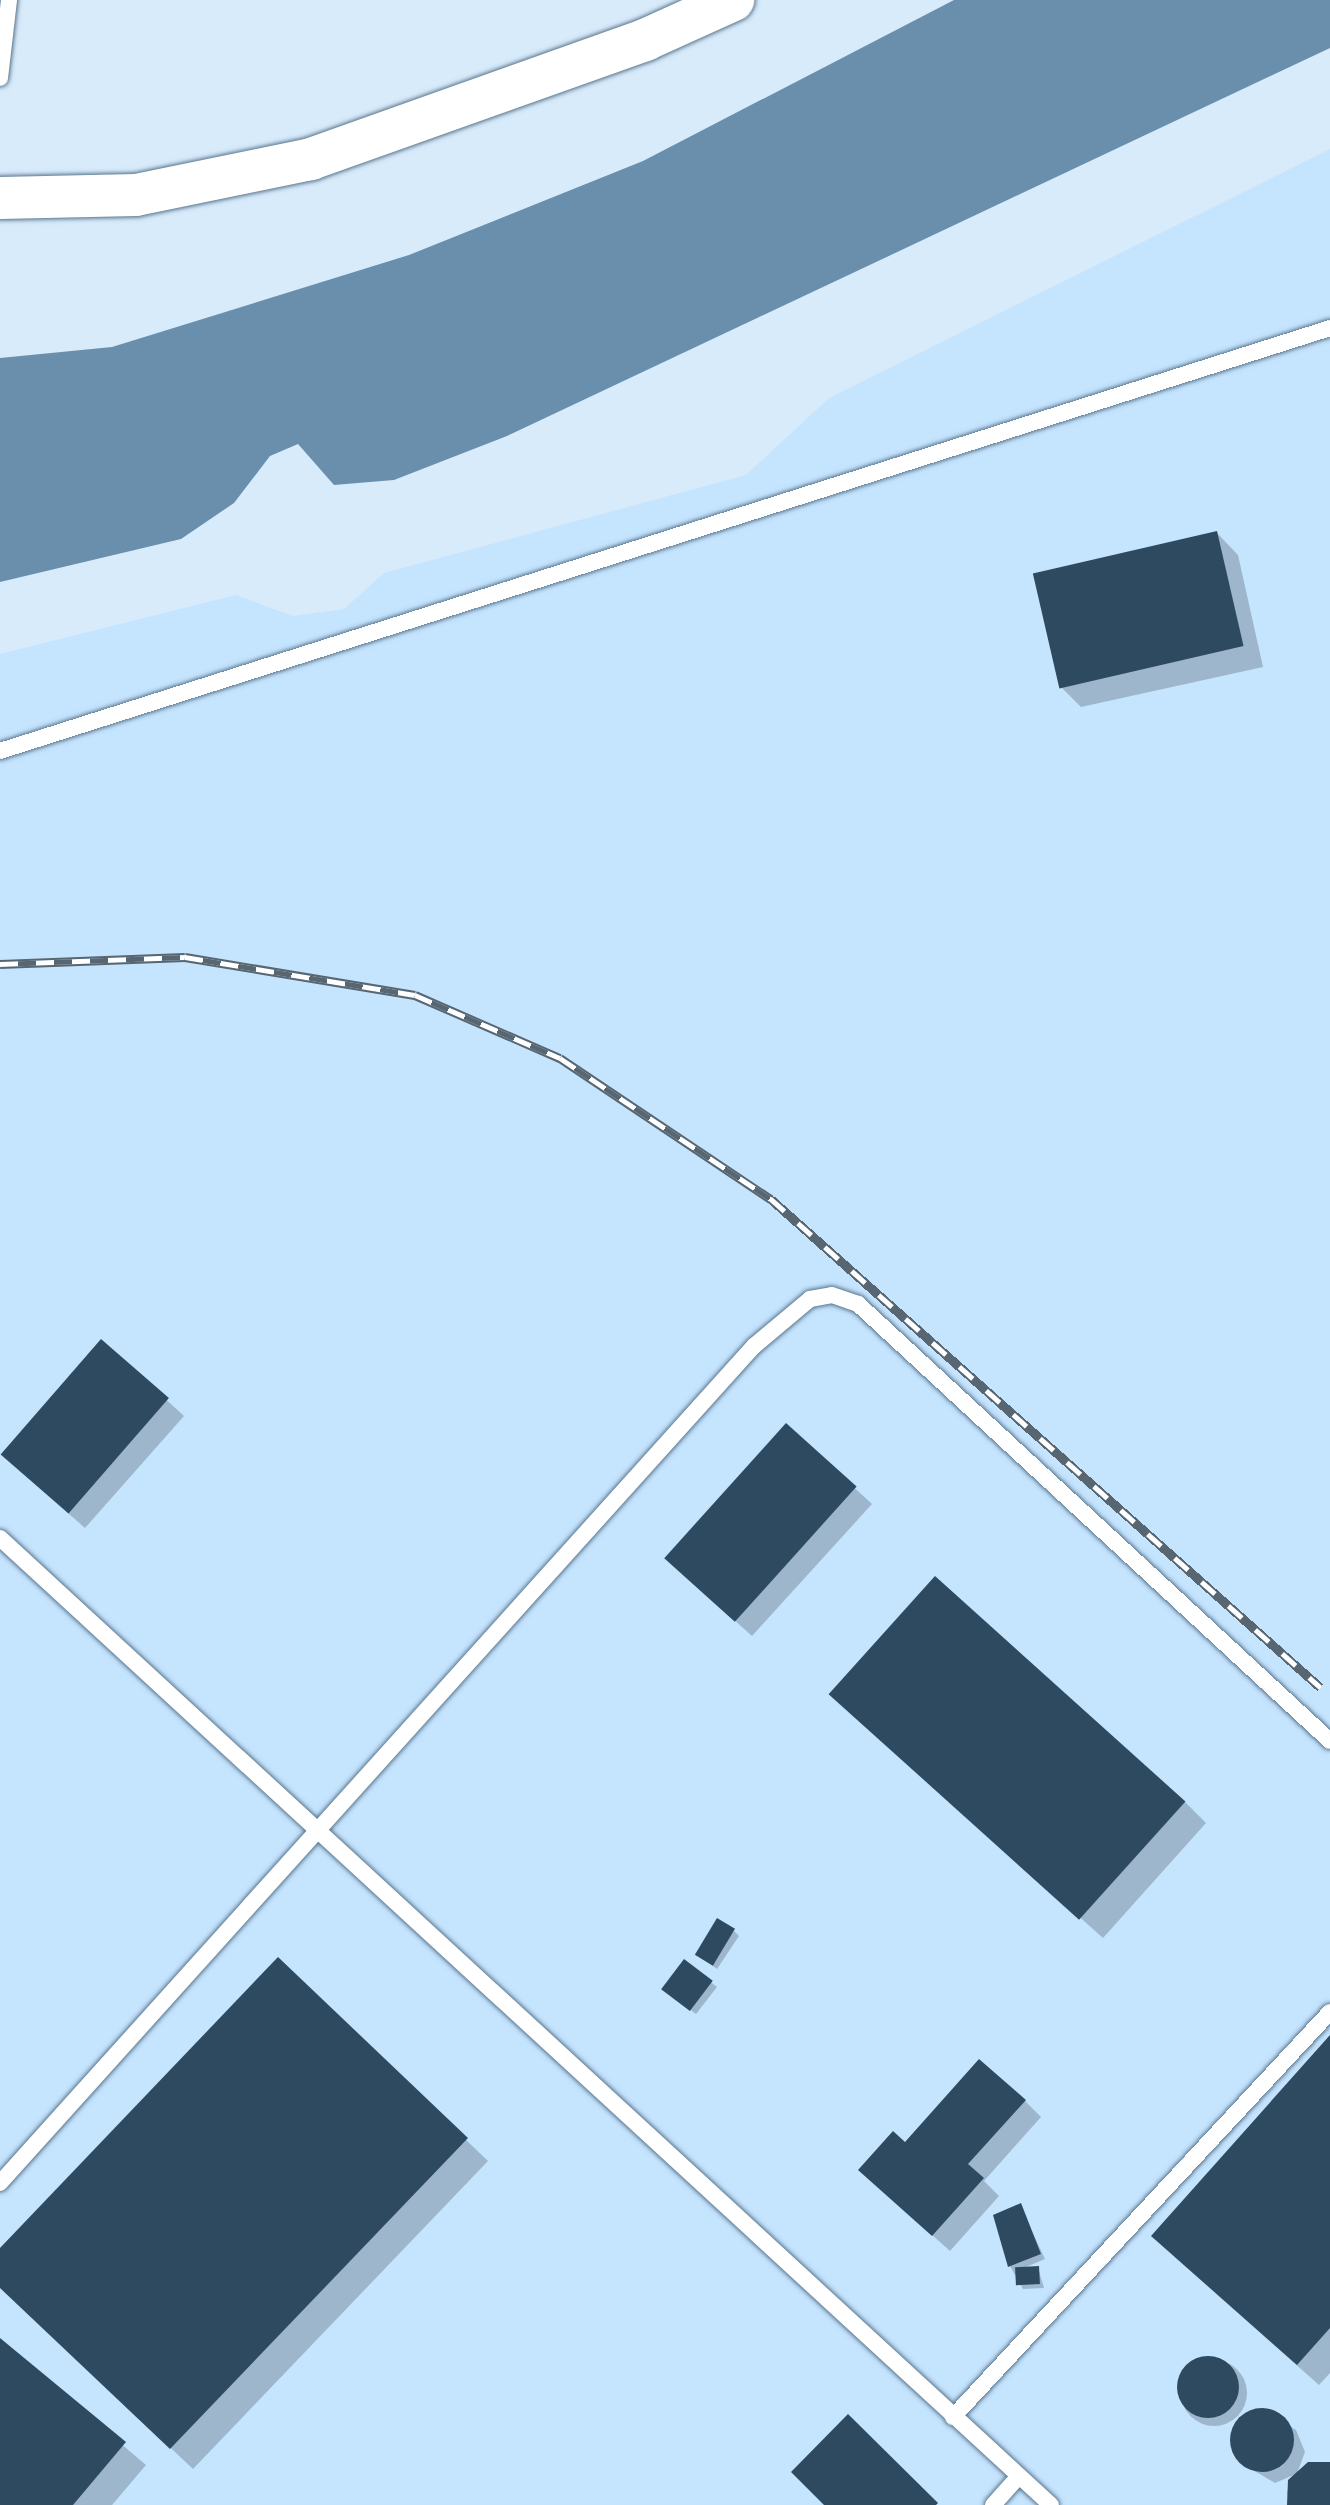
<!DOCTYPE html>
<style>
body{margin:0}
#map{position:relative;width:1330px;height:2505px;overflow:hidden;background:#d8ebfb;font-family:Poppins,sans-serif}
div>[style]{position:absolute}
[style*='--x']{left:calc(var(--x)*1px);top:calc(var(--y)*1px);width:calc(var(--w)*1px);rotate:calc(var(--a)*1deg)}
.built>*{inset:0;background:#c5e4fe}
.water>*{inset:0;background:#698fad}
.shadow>*{inset:0;background:#0003}
.round{border-radius:50%}
.building>*{inset:0;background:#2e4a60;transform-origin:0 0}
.roads{filter:drop-shadow(0 0 2px #59768d) drop-shadow(0 0 2px #59768d)}
.service>*{height:16px;margin:-8px;padding:0 8px;transform-origin:8px;border-radius:8px;background:#fff}
.tertiary>*{height:42px;margin:-21px;padding:0 21px;transform-origin:21px;border-radius:21px;background:#fff}
.rail>*{height:9px;margin-top:-4.5px;transform-origin:0;background:repeating-linear-gradient(90deg,#fff 0 18px,#586671 0 36px);box-sizing:border-box;border-block:2px solid #586671}
span{translate:-50% -50%;white-space:nowrap;text-align:center;line-height:1.15;-webkit-text-stroke:8px #fff;paint-order:stroke}
</style>
<div id="map">
<div class="built">
<div style="clip-path:polygon(1330px 149px,1330px 2505px,0 2505px,0 654px,236px 595px,293px 616px,344px 609px,384px 573px,746px 475px,829px 398px)"></div>
</div>
<div class="water">
<div style="clip-path:polygon(954px 0,1330px 0,1330px 48px,507px 436px,394px 480px,334px 485px,298px 444px,270px 456px,234px 503px,181px 539px,0 582px,0 358px,112px 347px,409px 255px,643px 161px)"></div>
</div>
<div class="shadow">
<div style="clip-path:polygon(1217px 533px,1238px 555px,1263px 667px,1081px 707px,1060px 686px)"></div>
<div style="clip-path:polygon(102px 1341px,184px 1416px,85px 1528px,19px 1470px)"></div>
<div style="clip-path:polygon(787px 1426px,872px 1504px,752px 1636px,683px 1574px)"></div>
<div style="clip-path:polygon(831px 1695px,1185px 1802px,1206px 1823px,1103px 1938px)"></div>
<div style="clip-path:polygon(734px 1931px,739px 1936px,717px 1969px,696px 1954px)"></div>
<div style="clip-path:polygon(278px 1960px,488px 2161px,193px 2469px,0 2287px,0 2251px)"></div>
<div style="clip-path:polygon(685px 1962px,717px 1987px,696px 2014px,669px 1994px)"></div>
<div style="clip-path:polygon(1330px 2038px,1330px 2373px,1319px 2385px,1175px 2257px)"></div>
<div style="clip-path:polygon(1025px 2101px,1041px 2117px,984px 2181px,999px 2196px,950px 2251px,877px 2186px,906px 2144px)"></div>
<div style="clip-path:polygon(1020px 2206px,1045px 2259px,1021px 2269px,1038px 2268px,1044px 2288px,1023px 2289px,1010px 2266px,996px 2216px)"></div>
<div style="clip-path:polygon(0 2341px,146px 2465px,112px 2505px,0 2505px)"></div>
<div class="round" style="left:1181px;top:2360px;width:66px;height:66px"></div>
<div style="clip-path:polygon(1261px 2410px,1296px 2430px,1305px 2452px,1298px 2471px,1330px 2466px,1330px 2505px,1292px 2505px,1287px 2493px,1296px 2474px,1275px 2483px,1241px 2463px,1232px 2441px,1240px 2419px)"></div>
</div>
<div class="building">
<div style="left:1217px;top:531px;width:118px;height:189px;rotate:77deg"></div>
<div style="left:101px;top:1339px;width:90px;height:153px;rotate:41deg"></div>
<div style="left:786px;top:1423px;width:95px;height:182px;rotate:42deg"></div>
<div style="left:935px;top:1576px;width:337px;height:159px;rotate:42deg"></div>
<div style="left:717px;top:1918px;width:21px;height:43px;rotate:31deg"></div>
<div style="clip-path:polygon(278px 1957px,468px 2138px,170px 2449px,0 2288px,0 2248px)"></div>
<div style="left:684px;top:1959px;width:36px;height:38px;rotate:37deg"></div>
<div style="clip-path:polygon(1330px 2035px,1330px 2328px,1297px 2365px,1151px 2236px)"></div>
<div style="clip-path:polygon(979px 2059px,1026px 2100px,968px 2164px,984px 2178px,932px 2236px,858px 2170px,893px 2131px,905px 2142px)"></div>
<div style="clip-path:polygon(1021px 2203px,1041px 2254px,1008px 2267px,993px 2215px)"></div>
<div style="left:1039px;top:2266px;width:18px;height:24px;rotate:87deg"></div>
<div style="clip-path:polygon(0 2338px,126px 2442px,73px 2505px,0 2505px)"></div>
<div class="round" style="left:1177px;top:2356px;width:62px;height:62px"></div>
<div class="round" style="left:1230px;top:2408px;width:64px;height:64px"></div>
<div style="clip-path:polygon(848px 2414px,938px 2503px,936px 2505px,824px 2505px,791px 2472px)"></div>
<div style="clip-path:polygon(1308px 2462px,1330px 2462px,1330px 2505px,1287px 2505px,1288px 2480px)"></div>
</div>
<div class="roads">
<div class="service">
<div style="--x:0;--y:78;--w:79;--a:-83.4"></div>
<div style="--x:0;--y:751;--w:1396;--a:-17.64"></div>
<div style="--x:0;--y:1538;--w:1428;--a:42.62"></div>
<div style="--x:0;--y:2183;--w:1127;--a:-47.99"></div>
<div style="--x:754;--y:1346;--w:73;--a:-40"></div>
<div style="--x:810;--y:1299;--w:22;--a:-10"></div>
<div style="--x:832;--y:1295;--w:28;--a:19"></div>
<div style="--x:858;--y:1304;--w:643;--a:42.79"></div>
<div style="--x:953;--y:2417;--w:553;--a:-47.05"></div>
<div style="--x:993;--y:2505;--w:39;--a:-48"></div>
</div>
<div class="tertiary">
<div style="--x:0;--y:198;--w:136;--a:-1.3"></div>
<div style="--x:136;--y:195;--w:179;--a:-11.6"></div>
<div style="--x:311;--y:159;--w:355;--a:-19.6"></div>
<div style="--x:645;--y:40;--w:97;--a:-24.4"></div>
</div>
</div>
<div class="rail">
<div style="--x:0;--y:964;--w:185;--a:-2.2"></div>
<div style="--x:185;--y:957;--w:233;--a:9.4"></div>
<div style="--x:415;--y:995;--w:158;--a:23.5"></div>
<div style="--x:560;--y:1058;--w:254;--a:33.8"></div>
<div style="--x:771;--y:1199;--w:735;--a:41.63"></div>
</div>
</div>
